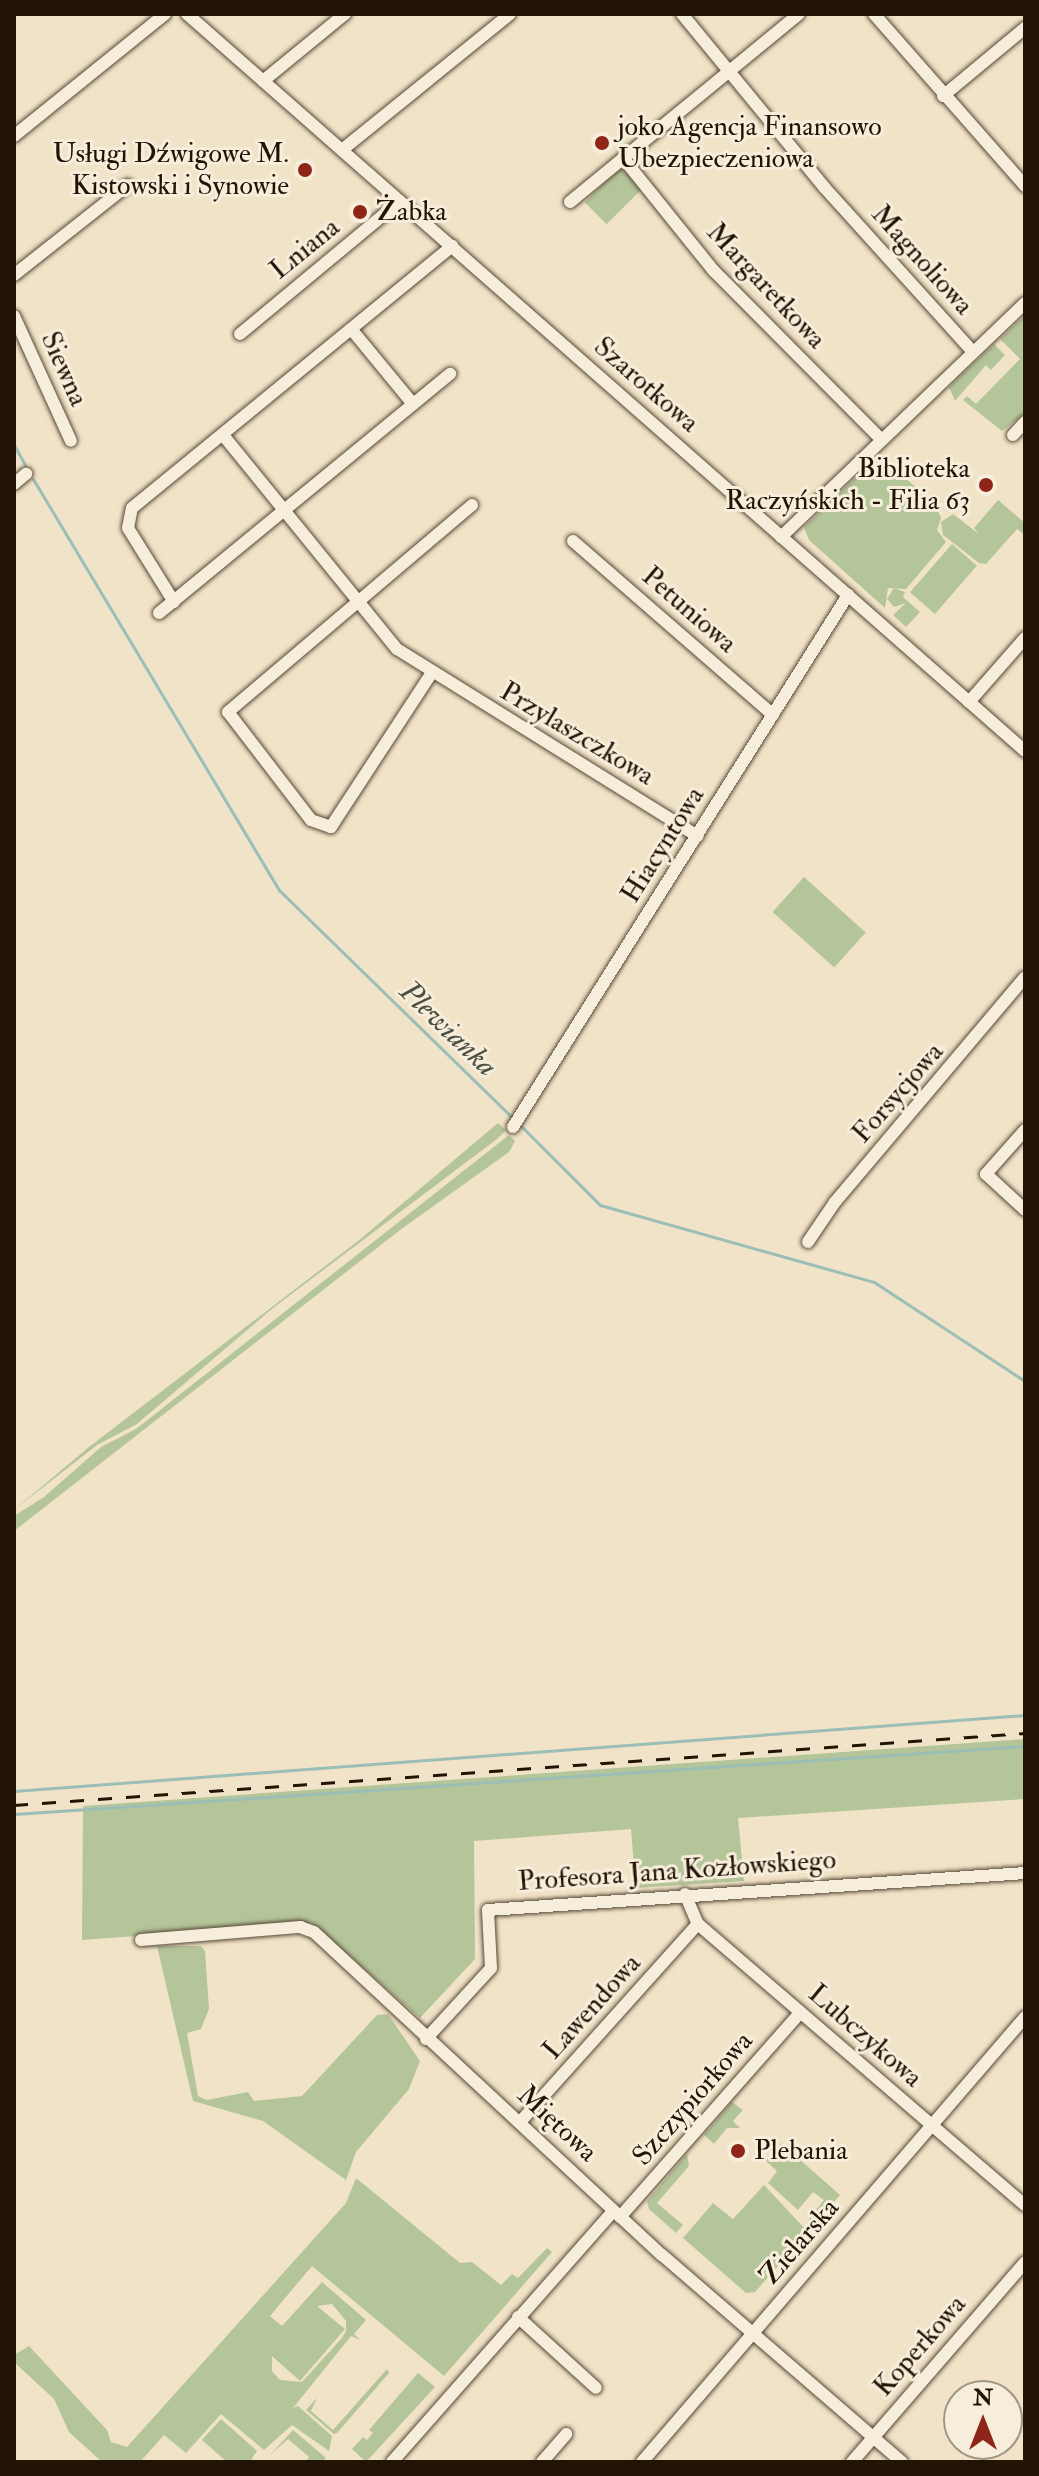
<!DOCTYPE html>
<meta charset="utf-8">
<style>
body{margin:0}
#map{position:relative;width:1039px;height:2476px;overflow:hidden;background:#f1e3c8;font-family:"IM FELL Double Pica",serif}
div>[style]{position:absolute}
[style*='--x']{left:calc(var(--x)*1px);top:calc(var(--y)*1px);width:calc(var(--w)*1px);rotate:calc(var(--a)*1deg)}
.green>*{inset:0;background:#b5c59a;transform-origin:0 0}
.stream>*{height:3px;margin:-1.5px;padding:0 1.5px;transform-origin:1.5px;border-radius:1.5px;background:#9bbeb7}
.roads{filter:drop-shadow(0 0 2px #564836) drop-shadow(0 0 2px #564836)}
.minor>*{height:12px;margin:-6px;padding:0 6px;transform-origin:6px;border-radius:6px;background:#f6eddb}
.rail>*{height:3px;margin-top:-1.5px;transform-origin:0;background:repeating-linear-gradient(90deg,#221405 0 14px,transparent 0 28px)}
.dots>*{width:22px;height:22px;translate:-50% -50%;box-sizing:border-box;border:4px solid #f6eddb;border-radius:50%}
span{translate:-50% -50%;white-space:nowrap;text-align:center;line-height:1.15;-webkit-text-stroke:6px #f6eddb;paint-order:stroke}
.poi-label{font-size:28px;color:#221405}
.left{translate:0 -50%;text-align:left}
.right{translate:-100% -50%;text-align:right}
.street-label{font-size:28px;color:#221405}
.water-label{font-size:30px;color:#4c5043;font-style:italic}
.frame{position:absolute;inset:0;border:16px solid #221405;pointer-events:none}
.north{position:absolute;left:943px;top:2380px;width:80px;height:80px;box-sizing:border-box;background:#f6eddb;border:2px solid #a19685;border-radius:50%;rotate:0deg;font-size:22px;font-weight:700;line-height:32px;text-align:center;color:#221405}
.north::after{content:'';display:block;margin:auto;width:28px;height:36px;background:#8f2418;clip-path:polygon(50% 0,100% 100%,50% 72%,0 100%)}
</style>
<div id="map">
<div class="green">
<div style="left:620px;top:167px;width:31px;height:50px;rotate:45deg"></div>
<div style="clip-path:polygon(1025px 315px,1025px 413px,1002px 431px,963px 400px,967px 396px,976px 404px,1020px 359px,1000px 339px)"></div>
<div style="clip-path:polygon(994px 344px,1005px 355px,991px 370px,986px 365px,955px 401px,949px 387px)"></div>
<div style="clip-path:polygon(879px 455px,934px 503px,941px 518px,937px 530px,946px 542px,906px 589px,888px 588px,885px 608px,809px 540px,804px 527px)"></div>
<div style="clip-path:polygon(998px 500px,1025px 523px,1025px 535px,1017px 529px,986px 564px,979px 563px,943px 535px,941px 522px,953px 514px,979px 534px,974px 528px)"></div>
<div style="left:952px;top:544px;width:33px;height:64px;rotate:41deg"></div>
<div style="clip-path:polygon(894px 588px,905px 592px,903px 597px,920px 612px,906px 627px,893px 615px,906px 603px,894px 607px,887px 599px)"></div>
<div style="left:804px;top:877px;width:83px;height:47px;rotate:42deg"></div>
<div style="clip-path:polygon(498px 1123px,506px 1130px,497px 1139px,273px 1308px,137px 1424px,97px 1445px,14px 1510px,89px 1447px,358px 1241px)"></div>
<div style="clip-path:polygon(509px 1135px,515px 1141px,509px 1152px,400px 1230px,14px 1531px,14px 1516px,44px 1497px,101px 1447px,136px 1429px)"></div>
<div style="clip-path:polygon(1025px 1739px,1025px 1799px,738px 1818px,744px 1881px,636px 1888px,631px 1829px,474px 1841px,475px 1959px,420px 2018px,312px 1923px,82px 1940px,83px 1806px)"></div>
<div style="clip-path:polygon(157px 1946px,201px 1946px,205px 1951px,209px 2009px,201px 2029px,187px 2033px,198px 2096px,207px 2100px,248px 2092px,254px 2101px,302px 2096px,377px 2015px,388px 2014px,420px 2061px,409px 2089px,356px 2152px,346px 2180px,263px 2121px,193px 2101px)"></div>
<div style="clip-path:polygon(732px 2102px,743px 2110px,733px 2121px,740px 2128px,727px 2128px,714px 2144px,704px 2135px)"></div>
<div style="clip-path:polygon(781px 2143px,840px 2195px,812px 2227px,809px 2219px,824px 2200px,813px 2192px,798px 2210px,768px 2183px,777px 2171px,766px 2161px)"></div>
<div style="clip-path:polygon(687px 2154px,689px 2166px,657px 2203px,683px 2225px,676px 2233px,649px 2209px,647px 2201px)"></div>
<div style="clip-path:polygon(evenodd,356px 2178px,460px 2263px,472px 2262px,501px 2285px,512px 2274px,518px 2278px,547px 2248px,552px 2252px,444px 2376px,312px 2266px,270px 2316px,282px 2326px,322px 2282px,366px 2320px,354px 2334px,360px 2340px,351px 2336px,293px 2408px,298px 2406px,332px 2436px,329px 2451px,292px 2425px,264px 2450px,221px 2414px,186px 2453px,164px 2435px,140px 2462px,102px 2462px,69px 2432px,54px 2399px,14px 2362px,14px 2355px,29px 2346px,107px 2430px,111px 2442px,127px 2447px,346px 2203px,356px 2178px,332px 2304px,346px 2321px,346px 2331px,341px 2339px,302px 2382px,280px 2380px,272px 2371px,272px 2356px,300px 2381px,345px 2329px,317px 2306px,332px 2304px)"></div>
<div style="clip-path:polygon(764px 2185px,808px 2232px,755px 2292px,746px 2293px,683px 2238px,713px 2203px,733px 2219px)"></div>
<div style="clip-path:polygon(387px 2369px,389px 2373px,337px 2433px,334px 2434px,306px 2410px,317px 2398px,311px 2411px,333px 2430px)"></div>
<div style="clip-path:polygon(418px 2373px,435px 2387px,366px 2462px,352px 2449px,363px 2437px,367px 2440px,373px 2433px,369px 2430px)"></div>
<div style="clip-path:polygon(221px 2419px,257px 2451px,251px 2460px,227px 2462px,202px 2440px)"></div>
<div style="clip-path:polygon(293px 2430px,326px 2458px,322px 2462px,306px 2462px,309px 2457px,288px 2439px,270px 2455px)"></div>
</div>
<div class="stream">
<div style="--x:14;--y:445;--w:23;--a:61"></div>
<div style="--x:33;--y:479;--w:480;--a:59.1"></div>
<div style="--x:280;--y:891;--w:328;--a:44.3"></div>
<div style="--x:520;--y:1125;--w:113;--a:45"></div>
<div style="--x:600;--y:1205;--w:285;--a:15.7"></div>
<div style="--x:874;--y:1282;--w:181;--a:33.3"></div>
<div style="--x:14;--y:1791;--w:1014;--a:-4.3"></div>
<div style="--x:14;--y:1814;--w:1013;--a:-3.85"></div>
</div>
<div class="roads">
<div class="minor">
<div style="--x:187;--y:14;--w:1116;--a:41.33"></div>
<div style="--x:682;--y:14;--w:224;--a:50.6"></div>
<div style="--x:824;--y:187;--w:222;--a:47.9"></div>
<div style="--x:874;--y:14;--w:229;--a:48.7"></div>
<div style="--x:263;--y:81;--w:106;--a:-39.3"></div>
<div style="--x:943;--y:96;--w:107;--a:-39.7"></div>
<div style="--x:14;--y:136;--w:194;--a:-38.9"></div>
<div style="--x:342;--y:150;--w:216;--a:-39"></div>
<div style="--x:623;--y:158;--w:145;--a:51.2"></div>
<div style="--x:714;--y:271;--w:238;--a:45.2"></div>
<div style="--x:570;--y:202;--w:296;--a:-39.4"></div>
<div style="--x:14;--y:275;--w:145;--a:-38.3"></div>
<div style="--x:14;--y:316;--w:137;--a:65.5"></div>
<div style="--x:352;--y:330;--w:96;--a:50.5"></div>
<div style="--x:240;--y:334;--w:208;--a:-39.7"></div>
<div style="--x:223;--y:435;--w:276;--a:50.9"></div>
<div style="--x:397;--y:649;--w:354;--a:31.9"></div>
<div style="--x:1013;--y:435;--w:18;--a:-47"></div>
<div style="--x:14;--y:484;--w:16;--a:-40"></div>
<div style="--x:781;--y:537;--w:338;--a:-43.8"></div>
<div style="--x:573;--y:541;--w:265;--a:41"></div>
<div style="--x:174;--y:602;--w:87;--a:-121.9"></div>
<div style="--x:128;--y:528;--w:20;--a:-79"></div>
<div style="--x:132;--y:508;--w:414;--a:-39.3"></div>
<div style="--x:159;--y:613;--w:377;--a:-39.4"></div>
<div style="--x:431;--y:674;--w:183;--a:123.2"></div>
<div style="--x:331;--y:827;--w:21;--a:-161"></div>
<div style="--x:311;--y:820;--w:136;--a:-127.5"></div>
<div style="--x:228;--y:712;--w:320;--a:-40.3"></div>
<div style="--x:969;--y:702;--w:85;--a:-48.8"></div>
<div style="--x:513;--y:1127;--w:629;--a:-57.8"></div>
<div style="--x:1025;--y:1130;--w:59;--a:131.6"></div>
<div style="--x:986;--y:1174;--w:53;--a:42.7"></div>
<div style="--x:808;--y:1242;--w:48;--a:-56"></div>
<div style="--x:835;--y:1202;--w:294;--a:-49.8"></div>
<div style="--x:685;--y:1894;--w:33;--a:67"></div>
<div style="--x:698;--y:1924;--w:431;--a:40.7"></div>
<div style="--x:141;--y:1940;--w:160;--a:-4.7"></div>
<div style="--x:300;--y:1927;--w:15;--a:20"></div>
<div style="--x:314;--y:1932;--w:475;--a:42.9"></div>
<div style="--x:662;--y:2255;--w:317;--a:40.8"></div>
<div style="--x:426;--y:2039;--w:96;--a:-47.5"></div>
<div style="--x:491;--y:1968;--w:58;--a:-93"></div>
<div style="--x:488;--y:1910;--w:538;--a:-3.94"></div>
<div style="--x:521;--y:2121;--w:265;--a:-48.1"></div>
<div style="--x:620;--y:2217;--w:273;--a:-48.6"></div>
<div style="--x:518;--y:2317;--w:105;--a:42.3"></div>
<div style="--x:392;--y:2462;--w:334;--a:-48.6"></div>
<div style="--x:542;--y:2462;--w:37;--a:-49"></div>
<div style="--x:642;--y:2462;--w:587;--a:-49.28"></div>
<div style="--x:852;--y:2462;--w:264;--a:-49.1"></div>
</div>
</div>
<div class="rail">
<div style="--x:14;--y:1805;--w:1014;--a:-4.07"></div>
</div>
<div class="dots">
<div style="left:602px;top:143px;background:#8f2418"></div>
<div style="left:305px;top:170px;background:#8f2418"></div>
<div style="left:360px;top:212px;background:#8f2418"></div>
<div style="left:986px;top:485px;background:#8f2418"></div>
<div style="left:738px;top:2151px;background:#8f2418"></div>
</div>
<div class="poi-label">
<span class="left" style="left:618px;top:143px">joko Agencja Finansowo<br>Ubezpieczeniowa</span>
<span class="right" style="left:289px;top:170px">Usługi Dźwigowe M.<br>Kistowski i Synowie</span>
<span class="left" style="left:376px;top:212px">Żabka</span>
<span class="right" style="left:970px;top:485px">Biblioteka<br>Raczyńskich - Filia 63</span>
<span class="left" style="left:754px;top:2151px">Plebania</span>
</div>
<div class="street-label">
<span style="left:305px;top:249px;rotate:-39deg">Lniana</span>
<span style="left:922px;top:260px;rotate:48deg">Magnoliowa</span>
<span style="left:766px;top:286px;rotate:47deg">Margaretkowa</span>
<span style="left:64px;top:369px;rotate:66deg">Siewna</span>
<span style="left:646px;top:385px;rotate:41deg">Szarotkowa</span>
<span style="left:689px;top:610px;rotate:41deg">Petuniowa</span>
<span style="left:577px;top:734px;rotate:31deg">Przylaszczkowa</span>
<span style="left:663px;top:845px;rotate:-58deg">Hiacyntowa</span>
<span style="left:898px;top:1093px;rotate:-49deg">Forsycjowa</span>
<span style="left:677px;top:1871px;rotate:-4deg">Profesora Jana Kozłowskiego</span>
<span style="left:592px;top:2007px;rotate:-48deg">Lawendowa</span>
<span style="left:865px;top:2036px;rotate:41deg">Lubczykowa</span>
<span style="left:693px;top:2099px;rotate:-49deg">Szczypiorkowa</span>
<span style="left:557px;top:2124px;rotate:43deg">Miętowa</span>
<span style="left:800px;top:2242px;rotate:-49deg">Zielarska</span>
<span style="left:920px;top:2346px;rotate:-49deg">Koperkowa</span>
</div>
<div class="water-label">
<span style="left:448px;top:1029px;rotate:44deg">Plewianka</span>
</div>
<div class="frame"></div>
<div class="north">N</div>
</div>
